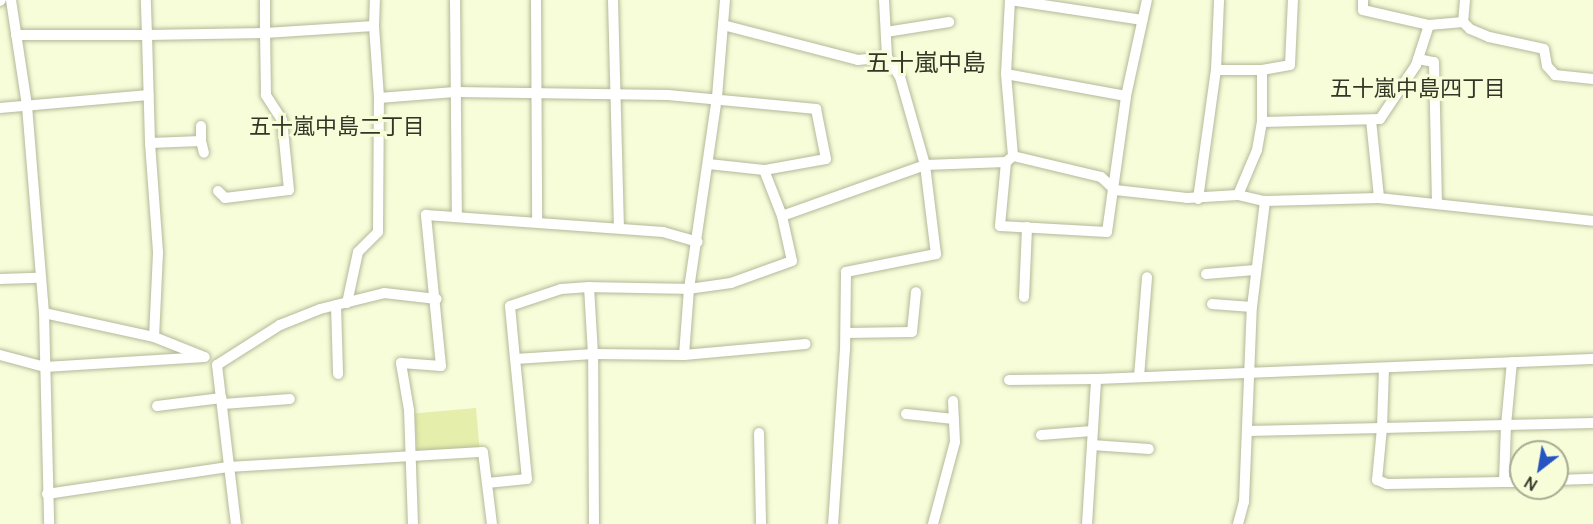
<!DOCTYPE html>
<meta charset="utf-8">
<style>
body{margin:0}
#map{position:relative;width:1593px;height:524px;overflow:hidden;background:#f7fcd9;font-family:Manrope,"Noto Sans JP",sans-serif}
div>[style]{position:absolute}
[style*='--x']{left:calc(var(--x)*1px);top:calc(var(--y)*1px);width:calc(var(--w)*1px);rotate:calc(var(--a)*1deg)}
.green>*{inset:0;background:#e5eeab;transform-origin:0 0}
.roads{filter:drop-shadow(0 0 2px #b4b999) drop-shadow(0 0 2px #b4b999)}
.minor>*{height:10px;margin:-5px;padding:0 5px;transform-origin:5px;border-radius:5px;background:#fff}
span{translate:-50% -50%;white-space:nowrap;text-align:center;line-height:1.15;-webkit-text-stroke:6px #f7fcd9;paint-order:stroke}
.neighbourhood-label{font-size:22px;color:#333527}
.quarter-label{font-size:24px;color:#333527}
.north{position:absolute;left:1509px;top:440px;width:60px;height:60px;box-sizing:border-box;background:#f7fcd9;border:2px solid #a9ac92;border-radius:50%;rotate:211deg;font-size:16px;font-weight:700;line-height:24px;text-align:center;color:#333527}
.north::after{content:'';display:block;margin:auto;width:21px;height:27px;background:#2754c3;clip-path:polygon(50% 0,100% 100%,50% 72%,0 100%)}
</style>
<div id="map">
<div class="green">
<div style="left:476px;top:408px;width:42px;height:62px;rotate:85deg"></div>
</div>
<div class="roads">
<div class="minor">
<div style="--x:11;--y:0;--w:107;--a:81.4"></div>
<div style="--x:27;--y:106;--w:208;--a:85.3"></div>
<div style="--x:44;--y:313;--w:211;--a:88.6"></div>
<div style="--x:455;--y:0;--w:216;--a:89.5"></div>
<div style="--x:536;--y:0;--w:221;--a:89.7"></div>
<div style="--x:613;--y:0;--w:228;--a:88.5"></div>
<div style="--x:884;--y:0;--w:57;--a:87"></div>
<div style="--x:1010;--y:0;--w:74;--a:93.1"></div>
<div style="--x:1006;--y:74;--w:82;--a:85.1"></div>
<div style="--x:1010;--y:0;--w:134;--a:8.6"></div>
<div style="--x:1363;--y:0;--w:10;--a:90"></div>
<div style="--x:1363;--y:10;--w:68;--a:12.8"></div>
<div style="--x:1465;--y:0;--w:22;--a:95"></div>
<div style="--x:1463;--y:22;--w:10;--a:45"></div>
<div style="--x:1470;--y:29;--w:21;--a:23"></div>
<div style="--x:1489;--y:37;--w:56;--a:12.3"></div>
<div style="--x:1544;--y:49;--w:17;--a:80"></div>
<div style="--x:1547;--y:66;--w:12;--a:48"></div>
<div style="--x:1555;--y:75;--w:38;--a:6"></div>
<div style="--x:0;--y:1;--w:1;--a:-45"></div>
<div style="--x:723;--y:25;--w:139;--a:14.5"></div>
<div style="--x:858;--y:60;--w:29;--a:-6"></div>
<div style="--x:887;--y:57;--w:24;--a:57"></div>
<div style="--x:900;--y:77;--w:91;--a:74.1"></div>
<div style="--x:925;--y:165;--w:90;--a:83"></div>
<div style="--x:936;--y:254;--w:92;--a:168.7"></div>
<div style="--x:846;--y:272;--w:77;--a:90.7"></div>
<div style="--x:845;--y:349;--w:175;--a:93.9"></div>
<div style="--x:374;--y:26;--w:26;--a:-88"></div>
<div style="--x:886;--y:32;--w:64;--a:-9"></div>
<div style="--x:16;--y:35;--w:131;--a:0"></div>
<div style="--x:147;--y:35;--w:35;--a:-92"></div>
<div style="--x:1418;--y:59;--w:16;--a:11"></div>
<div style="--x:1434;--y:62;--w:142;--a:88.8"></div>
<div style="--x:1216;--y:70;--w:46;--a:0"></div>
<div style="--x:1006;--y:74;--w:122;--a:10.4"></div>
<div style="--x:0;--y:108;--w:149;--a:-5"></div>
<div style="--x:1371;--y:120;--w:78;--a:84.1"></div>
<div style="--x:1262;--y:122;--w:118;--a:-1.5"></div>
<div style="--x:1380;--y:119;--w:65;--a:-56.3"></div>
<div style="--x:1416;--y:65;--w:42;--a:-72"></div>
<div style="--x:1429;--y:25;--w:34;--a:-5"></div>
<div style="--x:201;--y:126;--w:15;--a:90"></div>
<div style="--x:201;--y:141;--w:51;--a:177.8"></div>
<div style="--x:150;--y:143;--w:108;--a:-91.6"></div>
<div style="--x:147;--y:35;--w:118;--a:-1"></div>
<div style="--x:265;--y:33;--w:33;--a:-90"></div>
<div style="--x:201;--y:141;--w:12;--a:76"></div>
<div style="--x:150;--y:143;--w:110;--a:85.8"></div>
<div style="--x:158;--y:253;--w:84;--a:92.7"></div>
<div style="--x:1013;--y:156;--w:90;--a:13.4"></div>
<div style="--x:1101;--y:177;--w:19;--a:43"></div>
<div style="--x:1115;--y:190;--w:72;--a:6.3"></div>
<div style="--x:1187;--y:198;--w:51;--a:-3.4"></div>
<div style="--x:1238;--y:195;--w:28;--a:13"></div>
<div style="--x:1265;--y:201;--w:114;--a:-1.5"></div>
<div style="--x:1379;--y:198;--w:215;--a:6.1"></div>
<div style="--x:1006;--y:162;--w:64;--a:95.4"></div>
<div style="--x:1000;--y:226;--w:107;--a:3.2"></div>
<div style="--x:1107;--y:232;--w:137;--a:-82"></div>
<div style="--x:1126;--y:96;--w:98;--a:-77.7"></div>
<div style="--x:709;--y:164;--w:55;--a:6.2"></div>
<div style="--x:218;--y:191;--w:10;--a:45"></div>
<div style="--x:225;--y:198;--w:64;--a:-7.1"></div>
<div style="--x:289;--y:190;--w:70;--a:-95.7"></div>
<div style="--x:282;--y:120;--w:30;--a:-123"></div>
<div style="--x:266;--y:95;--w:62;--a:-90.9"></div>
<div style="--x:265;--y:33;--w:109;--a:-3.7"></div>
<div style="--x:374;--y:26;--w:72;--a:86"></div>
<div style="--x:379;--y:98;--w:76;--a:-4.5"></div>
<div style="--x:455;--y:92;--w:213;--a:0.8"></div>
<div style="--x:668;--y:95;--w:149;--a:5.4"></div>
<div style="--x:816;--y:109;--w:51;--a:78.7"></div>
<div style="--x:826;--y:159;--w:63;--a:169.9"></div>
<div style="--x:764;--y:170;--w:49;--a:68.6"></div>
<div style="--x:782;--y:216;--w:46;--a:77.5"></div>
<div style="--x:792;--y:261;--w:65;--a:160.2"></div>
<div style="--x:731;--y:283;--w:42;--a:171.9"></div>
<div style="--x:689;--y:289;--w:100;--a:-178.9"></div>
<div style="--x:1238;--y:195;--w:49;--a:-67.1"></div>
<div style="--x:1257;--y:150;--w:28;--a:-80"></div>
<div style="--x:1262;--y:122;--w:52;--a:-90"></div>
<div style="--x:1262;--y:70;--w:28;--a:-10"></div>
<div style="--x:1290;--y:65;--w:65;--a:-87.4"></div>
<div style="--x:1198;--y:199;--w:130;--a:-82.1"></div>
<div style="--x:1216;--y:70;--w:70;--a:-87.5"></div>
<div style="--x:782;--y:216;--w:152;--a:-19.6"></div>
<div style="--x:925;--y:165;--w:81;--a:-2.1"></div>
<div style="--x:1006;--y:162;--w:6;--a:-39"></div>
<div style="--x:1206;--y:274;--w:49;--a:-4.7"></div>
<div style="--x:0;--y:279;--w:38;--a:-2"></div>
<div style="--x:1024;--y:297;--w:70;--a:-87.5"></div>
<div style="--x:347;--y:303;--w:52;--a:-77.8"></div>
<div style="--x:358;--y:252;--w:28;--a:-45"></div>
<div style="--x:378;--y:232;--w:134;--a:-89.6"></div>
<div style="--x:1212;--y:304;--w:40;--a:4.3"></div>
<div style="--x:336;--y:305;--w:69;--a:88.3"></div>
<div style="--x:44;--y:313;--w:113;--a:12.3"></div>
<div style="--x:154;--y:337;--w:52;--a:21.6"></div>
<div style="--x:846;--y:333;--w:66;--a:-0.9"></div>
<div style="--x:912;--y:332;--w:40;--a:-84.3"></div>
<div style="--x:0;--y:355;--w:47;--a:14.9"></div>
<div style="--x:45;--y:367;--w:160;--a:-3.6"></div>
<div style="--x:684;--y:355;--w:122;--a:-5.2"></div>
<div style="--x:217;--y:365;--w:75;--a:-32.4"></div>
<div style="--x:280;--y:325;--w:43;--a:-21.8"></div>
<div style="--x:320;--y:309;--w:66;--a:-14"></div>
<div style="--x:384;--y:293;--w:53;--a:6.5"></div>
<div style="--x:217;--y:365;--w:160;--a:83.2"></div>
<div style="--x:1139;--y:377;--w:100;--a:-85.4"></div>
<div style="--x:1009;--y:380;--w:87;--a:-0.7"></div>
<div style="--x:223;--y:404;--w:67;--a:-4.3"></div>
<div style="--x:157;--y:406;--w:65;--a:-7"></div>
<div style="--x:906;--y:414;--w:48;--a:5.9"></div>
<div style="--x:1248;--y:431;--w:134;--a:-1.3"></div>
<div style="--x:1382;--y:428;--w:60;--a:-88.1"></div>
<div style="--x:759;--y:433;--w:91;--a:88.7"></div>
<div style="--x:1041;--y:435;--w:51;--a:-4.5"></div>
<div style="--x:1092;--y:445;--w:57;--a:4"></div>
<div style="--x:1557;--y:480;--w:36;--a:-2"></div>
<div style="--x:1504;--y:482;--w:117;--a:179"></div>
<div style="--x:1387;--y:484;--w:11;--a:-158"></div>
<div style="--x:1377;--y:480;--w:52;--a:-84.5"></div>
<div style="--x:1382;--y:428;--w:124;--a:-1.4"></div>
<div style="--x:1506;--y:425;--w:63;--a:-84.6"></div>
<div style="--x:1521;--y:482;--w:17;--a:180"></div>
<div style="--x:1504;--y:482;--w:57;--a:-88"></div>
<div style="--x:1506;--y:425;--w:87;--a:-1.3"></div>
<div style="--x:487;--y:483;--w:40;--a:-5.7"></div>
<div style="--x:527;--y:479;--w:121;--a:-95.7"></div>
<div style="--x:515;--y:359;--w:53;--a:-95.4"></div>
<div style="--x:510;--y:306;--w:54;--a:-18.4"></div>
<div style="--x:561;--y:289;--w:28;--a:-4"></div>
<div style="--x:589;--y:287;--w:67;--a:86.6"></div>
<div style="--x:593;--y:354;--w:78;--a:176.3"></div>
<div style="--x:47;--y:494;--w:183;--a:-8.5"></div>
<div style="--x:228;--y:467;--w:255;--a:-3.4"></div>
<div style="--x:483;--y:452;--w:73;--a:82.9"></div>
<div style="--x:413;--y:524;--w:114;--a:-92"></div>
<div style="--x:409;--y:410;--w:48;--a:-99.7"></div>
<div style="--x:401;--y:363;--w:40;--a:4.3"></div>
<div style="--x:441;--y:366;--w:152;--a:-95.7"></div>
<div style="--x:426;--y:215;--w:238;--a:4.1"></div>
<div style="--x:663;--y:232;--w:36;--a:16"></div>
<div style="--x:594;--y:524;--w:170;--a:-90.3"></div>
<div style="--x:593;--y:354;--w:91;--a:0.6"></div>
<div style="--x:684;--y:355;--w:66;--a:-85.7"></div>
<div style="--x:689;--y:289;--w:194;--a:-81.7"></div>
<div style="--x:717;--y:97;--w:97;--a:-85.3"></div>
<div style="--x:933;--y:524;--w:85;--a:-75"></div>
<div style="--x:955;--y:442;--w:41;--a:-92.8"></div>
<div style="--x:1087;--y:524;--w:145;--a:-86.4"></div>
<div style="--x:1096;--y:379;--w:497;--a:-2.3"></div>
<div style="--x:1238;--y:524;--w:23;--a:-75"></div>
<div style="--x:1244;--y:502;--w:195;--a:-87.7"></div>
<div style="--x:1252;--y:307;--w:107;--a:-83"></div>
</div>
</div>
<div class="neighbourhood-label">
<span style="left:1418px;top:89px">五十嵐中島四丁目</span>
<span style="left:337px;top:127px">五十嵐中島二丁目</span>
</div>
<div class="quarter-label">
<span style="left:926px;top:62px">五十嵐中島</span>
</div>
<div class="north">N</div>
</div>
